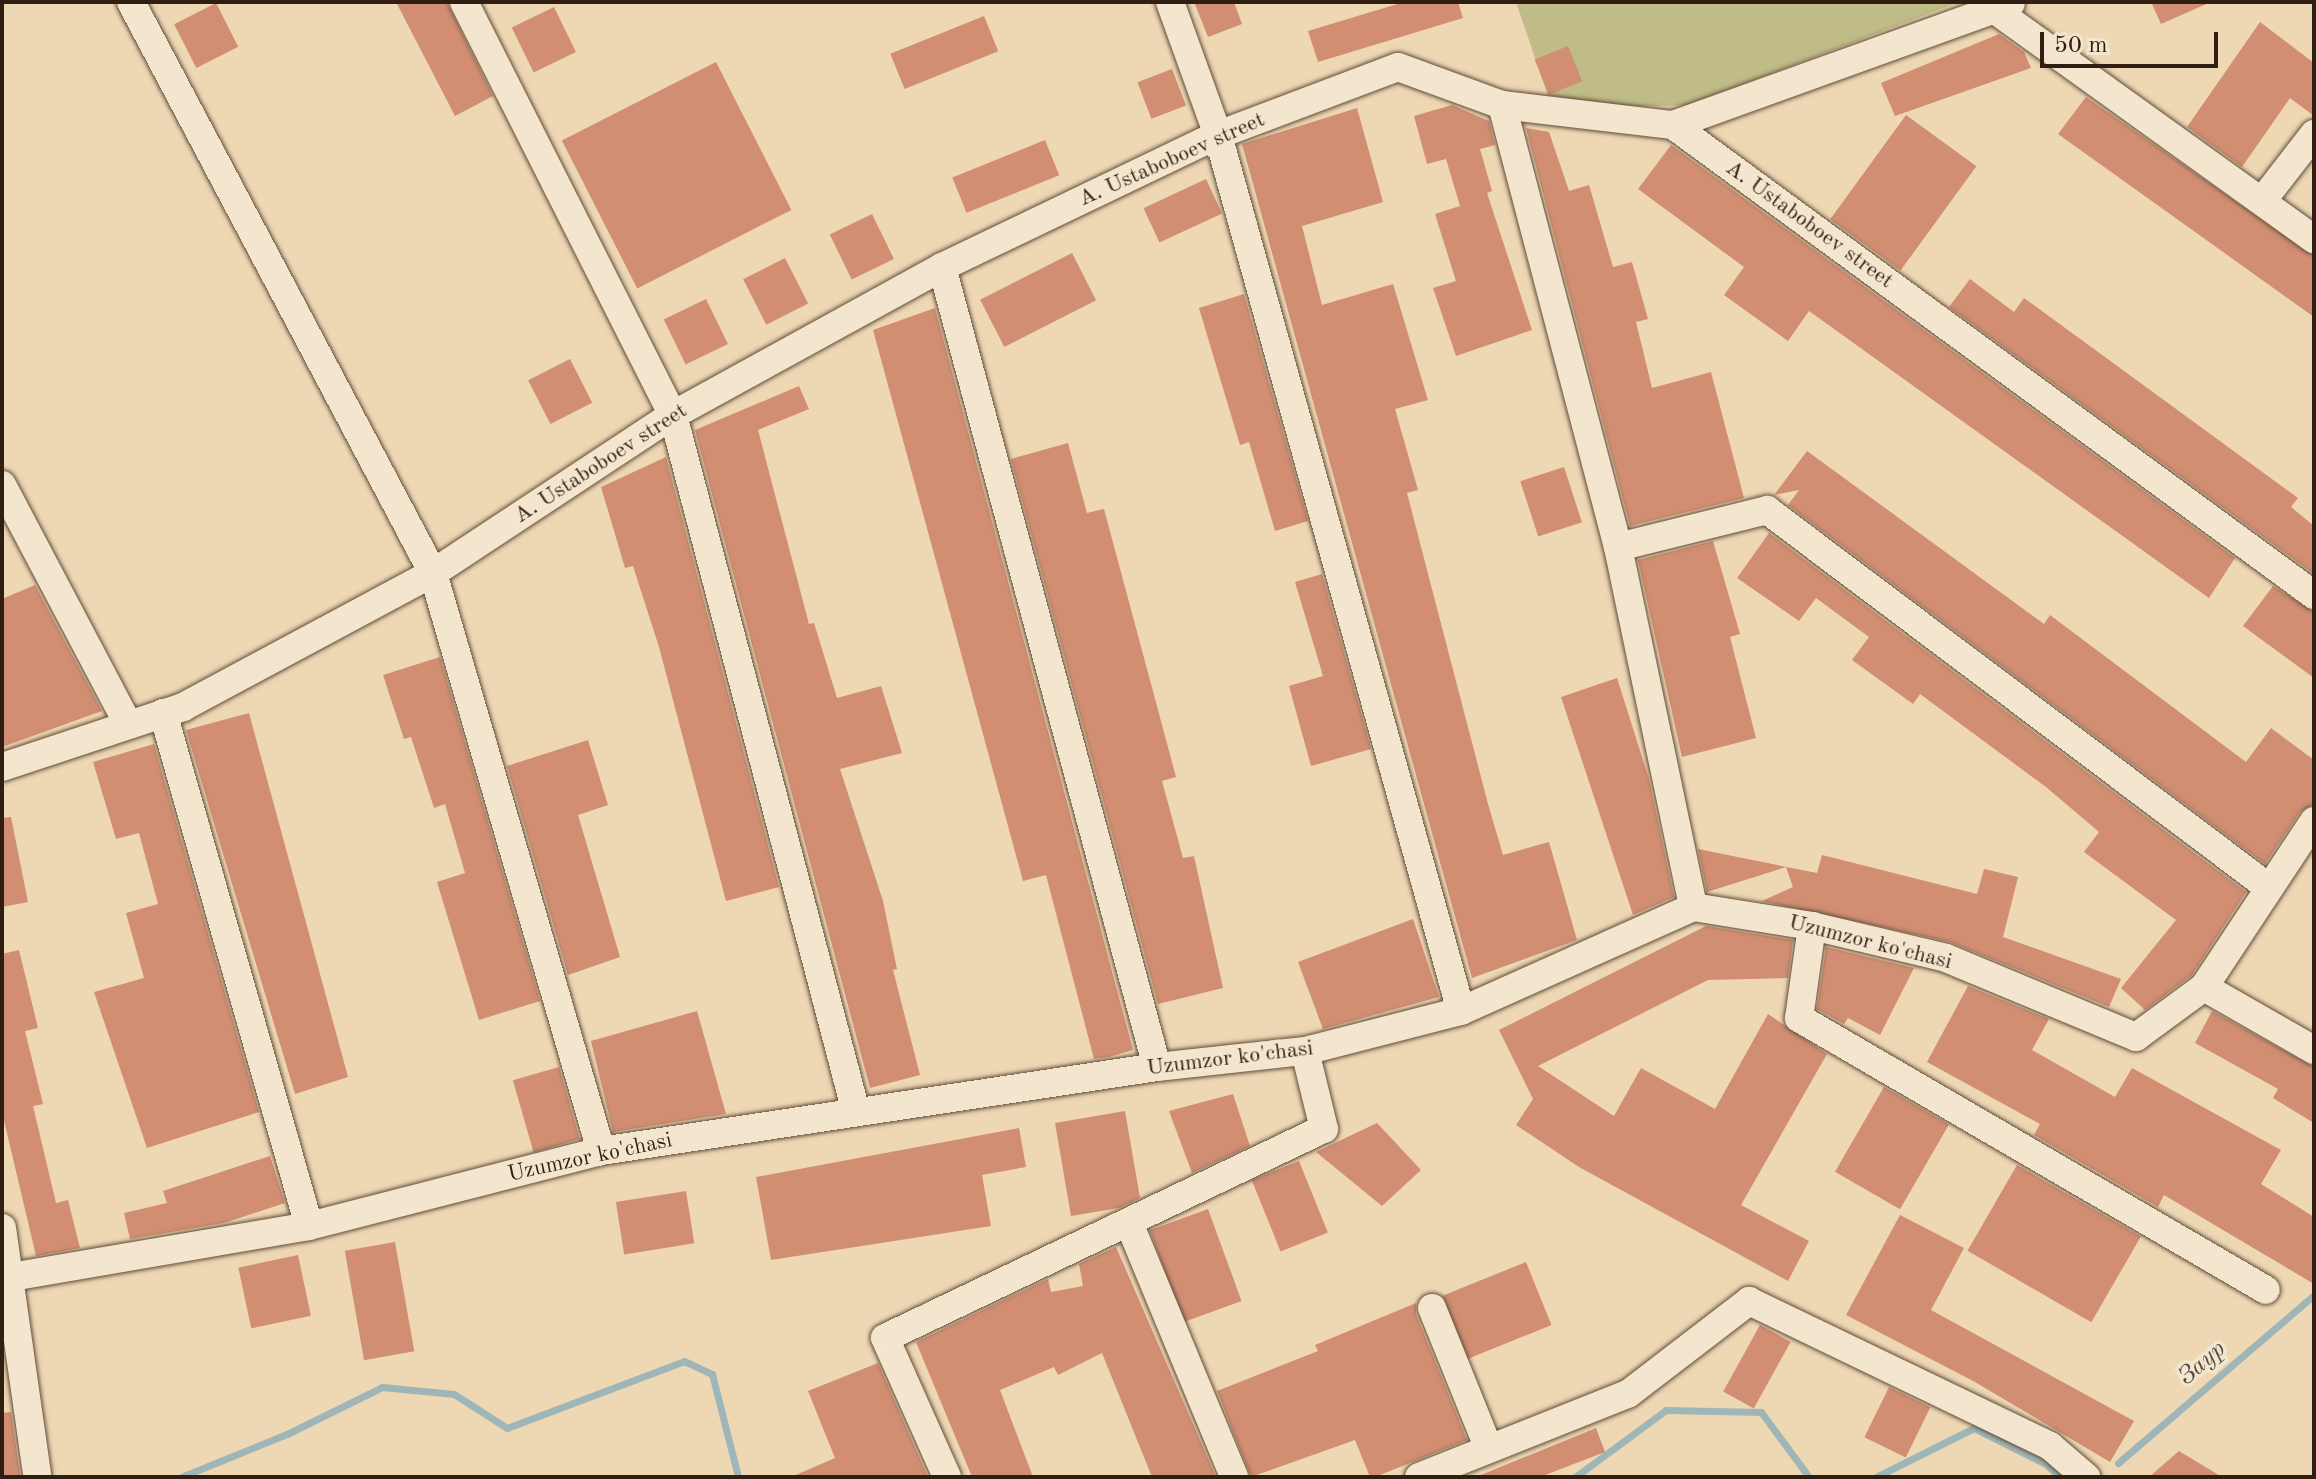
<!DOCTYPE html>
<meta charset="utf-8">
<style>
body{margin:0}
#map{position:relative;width:2316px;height:1479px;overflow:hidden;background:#eed7b3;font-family:"Old Standard TT",serif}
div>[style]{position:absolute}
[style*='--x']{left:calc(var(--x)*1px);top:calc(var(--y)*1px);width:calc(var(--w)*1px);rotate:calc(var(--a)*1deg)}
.green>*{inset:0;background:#bfbc88}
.stream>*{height:7px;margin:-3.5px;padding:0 3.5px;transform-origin:3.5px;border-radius:3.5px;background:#9fb6b8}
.building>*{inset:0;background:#d18e73;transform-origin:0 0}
.roads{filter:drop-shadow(0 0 2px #604c3a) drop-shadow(0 0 2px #604c3a)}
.minor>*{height:28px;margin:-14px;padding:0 14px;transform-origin:14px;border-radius:14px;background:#f4e5ce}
span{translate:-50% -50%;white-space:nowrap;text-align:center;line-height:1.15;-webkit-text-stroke:7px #f4e5ce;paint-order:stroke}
.street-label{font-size:22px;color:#301e12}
.water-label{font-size:24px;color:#514c44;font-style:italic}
.frame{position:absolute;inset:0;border:4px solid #301e12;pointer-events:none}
.scale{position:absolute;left:2040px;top:32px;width:178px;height:36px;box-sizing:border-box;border:4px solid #301e12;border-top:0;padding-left:10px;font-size:24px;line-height:28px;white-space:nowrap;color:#301e12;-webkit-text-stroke:6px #f4e5ce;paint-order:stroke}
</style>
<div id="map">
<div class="green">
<div style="clip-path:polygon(1516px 2px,1959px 2px,1688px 105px,1613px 107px,1548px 96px)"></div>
</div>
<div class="stream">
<div style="--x:2118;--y:1463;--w:258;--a:-40.6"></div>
<div style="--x:181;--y:1477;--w:114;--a:-22.1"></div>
<div style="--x:287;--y:1434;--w:106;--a:-26.3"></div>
<div style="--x:382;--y:1387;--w:72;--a:5.6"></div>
<div style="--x:454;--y:1394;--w:63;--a:32.7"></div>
<div style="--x:507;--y:1428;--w:189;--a:-20.7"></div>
<div style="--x:684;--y:1361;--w:31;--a:25"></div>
<div style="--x:712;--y:1374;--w:106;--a:75.8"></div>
<div style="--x:1575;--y:1477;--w:113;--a:-36.4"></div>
<div style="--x:1666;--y:1410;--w:95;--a:1.2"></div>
<div style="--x:1761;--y:1412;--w:81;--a:53.6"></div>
<div style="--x:1876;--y:1477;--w:110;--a:-26.6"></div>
<div style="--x:1974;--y:1428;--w:80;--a:26.6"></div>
<div style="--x:2046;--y:1464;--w:19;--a:43"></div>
</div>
<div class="building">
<div style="clip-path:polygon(396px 2px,447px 2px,493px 96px,455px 116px)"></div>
<div style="clip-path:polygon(1194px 2px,1234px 2px,1242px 24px,1208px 37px)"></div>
<div style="clip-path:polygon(1404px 2px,1458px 2px,1463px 18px,1318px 62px,1308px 31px)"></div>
<div style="clip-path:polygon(2151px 2px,2211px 2px,2161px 24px)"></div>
<div style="left:216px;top:3px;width:49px;height:47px;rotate:63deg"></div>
<div style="left:554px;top:7px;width:50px;height:47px;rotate:64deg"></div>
<div style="left:984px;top:16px;width:38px;height:101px;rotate:68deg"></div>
<div style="clip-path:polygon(2260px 22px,2314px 63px,2314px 116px,2290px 98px,2242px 167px,2187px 127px)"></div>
<div style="clip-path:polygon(1999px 34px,2024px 52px,2031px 68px,1895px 116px,1881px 83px)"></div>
<div style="left:1568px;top:46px;width:38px;height:36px;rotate:68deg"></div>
<div style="left:716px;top:62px;width:166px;height:173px;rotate:63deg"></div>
<div style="left:1172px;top:69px;width:39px;height:37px;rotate:69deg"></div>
<div style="clip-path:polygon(2086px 97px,2314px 256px,2314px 317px,2058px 134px)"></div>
<div style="clip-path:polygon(1452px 105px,1489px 121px,1495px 145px,1480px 149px,1492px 191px,1487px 193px,1532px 330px,1456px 356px,1433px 288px,1456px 281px,1435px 214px,1460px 206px,1446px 159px,1427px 164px,1414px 116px)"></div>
<div style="clip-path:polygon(1357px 108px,1383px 202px,1302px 226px,1322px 305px,1393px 284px,1428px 400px,1395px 409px,1418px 490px,1407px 493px,1488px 804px,1503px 855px,1549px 842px,1577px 940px,1472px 978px,1242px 144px)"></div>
<div style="left:1906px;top:115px;width:87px;height:129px;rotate:36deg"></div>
<div style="clip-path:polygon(1526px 128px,1549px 132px,1569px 191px,1589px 185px,1613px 267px,1632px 262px,1648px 319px,1636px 322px,1652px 388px,1711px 372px,1744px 498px,1630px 526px)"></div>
<div style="left:1045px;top:140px;width:38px;height:100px;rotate:68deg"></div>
<div style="clip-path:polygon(1671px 145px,2235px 558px,2209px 598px,1809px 311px,1788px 341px,1724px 295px,1744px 267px,1638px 189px)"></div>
<div style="left:1206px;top:179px;width:38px;height:69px;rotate:65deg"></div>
<div style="left:872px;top:214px;width:50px;height:47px;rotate:64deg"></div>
<div style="left:1072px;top:253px;width:53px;height:103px;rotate:63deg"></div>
<div style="left:785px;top:258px;width:51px;height:47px;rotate:63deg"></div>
<div style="clip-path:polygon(1970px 279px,2014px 312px,2024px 298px,2298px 498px,2291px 507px,2314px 526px,2314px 574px,1949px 307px)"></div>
<div style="clip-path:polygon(1244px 294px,1308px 521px,1275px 531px,1249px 442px,1240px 445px,1199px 308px)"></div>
<div style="left:706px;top:299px;width:50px;height:47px;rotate:64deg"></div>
<div style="clip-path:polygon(935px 308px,1133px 1050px,1109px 1057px,1094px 1059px,1046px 875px,1023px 881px,873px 330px)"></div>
<div style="left:570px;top:359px;width:49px;height:47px;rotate:63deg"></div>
<div style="clip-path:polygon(799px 386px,809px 409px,758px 430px,809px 624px,814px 623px,837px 698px,881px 686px,902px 753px,840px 769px,883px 901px,897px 969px,893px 970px,920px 1075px,870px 1088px,695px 430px)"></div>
<div style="clip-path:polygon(1068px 443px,1087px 513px,1104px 509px,1176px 777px,1162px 781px,1183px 858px,1194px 856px,1223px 988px,1158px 1004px,1011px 459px)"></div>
<div style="clip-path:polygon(1807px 451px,2044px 624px,2050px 615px,2246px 762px,2271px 728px,2314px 760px,2314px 804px,2300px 812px,2265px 864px,1788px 505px,1799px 490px,1774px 495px)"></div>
<div style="clip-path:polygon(666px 457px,779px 887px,726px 901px,659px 647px,633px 566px,625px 568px,601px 487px)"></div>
<div style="left:1564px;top:467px;width:58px;height:46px;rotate:72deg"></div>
<div style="clip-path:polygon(1769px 533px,2246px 892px,2192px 975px,2145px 1010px,2121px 988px,2176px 920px,2084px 852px,2099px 832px,2046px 787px,1920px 694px,1913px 704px,1852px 660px,1869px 637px,1816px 598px,1799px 621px,1737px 578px)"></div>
<div style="clip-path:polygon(1713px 541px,1740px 634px,1730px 637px,1756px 738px,1682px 757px,1638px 560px)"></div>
<div style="clip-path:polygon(1322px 574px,1371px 749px,1311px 766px,1289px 686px,1323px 676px,1295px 582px)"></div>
<div style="clip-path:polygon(35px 585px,102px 711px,2px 747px,2px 599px)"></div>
<div style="clip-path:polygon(2273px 586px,2314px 612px,2314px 678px,2243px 626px)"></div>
<div style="clip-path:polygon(440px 657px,540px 1001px,479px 1020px,437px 882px,465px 873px,445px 804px,434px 808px,411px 737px,404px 739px,383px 675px)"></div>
<div style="clip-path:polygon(1617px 678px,1649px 779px,1674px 897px,1633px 915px,1561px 697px)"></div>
<div style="clip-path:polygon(249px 713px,348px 1077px,295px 1094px,186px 730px)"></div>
<div style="clip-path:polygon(588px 740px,608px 805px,578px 815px,620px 957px,568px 975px,507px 766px)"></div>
<div style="clip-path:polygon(154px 744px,259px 1112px,147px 1148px,94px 992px,144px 978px,126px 913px,158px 904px,139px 833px,116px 839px,93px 762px)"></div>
<div style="clip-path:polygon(11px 817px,28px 902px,2px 907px,2px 818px)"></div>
<div style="clip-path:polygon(1698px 849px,1817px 873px,1822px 855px,1977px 894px,1984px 869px,2018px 877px,2003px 937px,2121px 979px,2109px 1007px,1950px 942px,1762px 901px,1793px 887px,1786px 867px,1707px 892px)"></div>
<div style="clip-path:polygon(1413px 919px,1439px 997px,1323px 1029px,1298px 962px)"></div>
<div style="clip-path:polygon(1706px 926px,1793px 940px,1788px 978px,1708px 980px,1538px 1066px,1614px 1116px,1641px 1068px,1715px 1109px,1768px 1014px,1827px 1054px,1741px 1205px,1809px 1241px,1788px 1281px,1579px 1167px,1516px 1125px,1533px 1099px,1499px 1030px)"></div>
<div style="clip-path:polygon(1826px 947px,1914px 968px,1880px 1035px,1848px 1018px,1844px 1024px,1817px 1009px)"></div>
<div style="clip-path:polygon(19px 950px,38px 1028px,25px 1031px,43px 1104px,33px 1106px,56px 1203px,68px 1200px,80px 1248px,36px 1256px,2px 1112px,2px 954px)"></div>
<div style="clip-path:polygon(1968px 986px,2049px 1019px,2032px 1050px,2115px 1097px,2132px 1068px,2281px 1150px,2261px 1184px,2314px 1217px,2314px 1284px,2164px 1195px,2158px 1207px,2034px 1135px,2040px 1124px,1927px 1062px)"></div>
<div style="clip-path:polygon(697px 1011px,726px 1114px,613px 1132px,591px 1041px)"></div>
<div style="clip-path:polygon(2212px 1011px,2314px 1067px,2314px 1123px,2273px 1098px,2278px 1089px,2195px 1043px)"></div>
<div style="left:559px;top:1067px;width:75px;height:48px;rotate:74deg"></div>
<div style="left:1884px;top:1087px;width:75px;height:98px;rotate:30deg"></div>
<div style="clip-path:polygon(1233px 1094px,1250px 1146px,1192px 1173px,1169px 1111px)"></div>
<div style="clip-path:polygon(1125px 1111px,1140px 1198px,1119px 1208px,1071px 1216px,1055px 1123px)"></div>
<div style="clip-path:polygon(1377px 1123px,1421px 1170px,1382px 1206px,1316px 1152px)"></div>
<div style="clip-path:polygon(1019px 1128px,1026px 1167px,982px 1175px,991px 1226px,771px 1260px,756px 1177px)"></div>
<div style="clip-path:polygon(270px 1156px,285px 1203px,224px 1223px,130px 1239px,124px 1213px,167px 1203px,163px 1191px)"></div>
<div style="left:1299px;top:1161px;width:77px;height:51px;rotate:68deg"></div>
<div style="left:2017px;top:1165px;width:143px;height:99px;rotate:30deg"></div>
<div style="left:686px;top:1191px;width:53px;height:71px;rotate:81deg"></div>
<div style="left:1208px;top:1209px;width:98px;height:62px;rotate:70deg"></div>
<div style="clip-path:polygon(1900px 1215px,1964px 1248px,1931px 1310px,2134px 1421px,2110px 1462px,1975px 1382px,1846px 1315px)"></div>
<div style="left:395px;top:1242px;width:111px;height:51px;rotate:80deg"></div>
<div style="clip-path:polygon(1116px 1247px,1216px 1477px,1152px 1477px,1102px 1353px,1058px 1375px,1054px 1367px,1000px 1390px,1033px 1477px,972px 1477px,916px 1342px,1048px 1279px,1051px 1292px,1083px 1286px,1079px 1264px)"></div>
<div style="left:298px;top:1255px;width:62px;height:61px;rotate:78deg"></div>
<div style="left:1526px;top:1262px;width:68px;height:90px;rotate:68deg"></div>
<div style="clip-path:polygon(1416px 1303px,1416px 1314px,1467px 1440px,1375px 1477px,1370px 1477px,1355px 1440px,1251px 1477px,1217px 1391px,1318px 1351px,1315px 1345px)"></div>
<div style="left:1760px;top:1325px;width:35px;height:76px;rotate:29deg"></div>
<div style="clip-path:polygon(878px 1363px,928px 1477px,791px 1477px,835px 1458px,808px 1391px)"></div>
<div style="left:1889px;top:1387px;width:46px;height:56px;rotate:26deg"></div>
<div style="clip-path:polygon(11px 1412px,20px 1475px,2px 1477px,2px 1413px)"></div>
<div style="clip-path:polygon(1596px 1428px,1605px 1452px,1540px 1477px,1476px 1477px)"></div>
<div style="clip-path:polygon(2179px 1451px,2222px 1477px,2149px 1477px)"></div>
</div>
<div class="roads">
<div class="minor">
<div style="--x:131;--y:2;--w:646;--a:62.13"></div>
<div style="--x:433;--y:573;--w:602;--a:73.79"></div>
<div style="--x:464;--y:2;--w:463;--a:63.2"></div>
<div style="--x:673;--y:415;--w:721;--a:75.29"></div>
<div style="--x:1170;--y:2;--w:141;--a:70.2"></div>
<div style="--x:1218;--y:135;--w:909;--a:74.5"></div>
<div style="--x:1995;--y:10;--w:393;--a:35.7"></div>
<div style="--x:1502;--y:105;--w:457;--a:75.3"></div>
<div style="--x:1618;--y:547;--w:368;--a:78.2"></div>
<div style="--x:1673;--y:125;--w:359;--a:-19.8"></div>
<div style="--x:2262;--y:201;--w:85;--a:-52.2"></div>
<div style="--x:942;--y:267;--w:828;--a:74.96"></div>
<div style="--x:2;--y:485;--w:270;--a:62.2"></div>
<div style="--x:1618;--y:547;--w:154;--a:-13.9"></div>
<div style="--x:1767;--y:510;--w:627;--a:36.96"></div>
<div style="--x:163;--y:713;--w:533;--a:74.11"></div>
<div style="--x:2;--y:767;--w:191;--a:-18.3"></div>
<div style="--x:183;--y:707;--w:284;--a:-28.2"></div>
<div style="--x:433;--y:573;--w:287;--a:-33.4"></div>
<div style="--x:673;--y:415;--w:307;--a:-28.8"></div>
<div style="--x:942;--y:267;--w:306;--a:-25.6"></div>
<div style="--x:1218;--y:135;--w:192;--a:-20.7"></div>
<div style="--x:1398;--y:67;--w:111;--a:20.1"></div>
<div style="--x:1502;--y:105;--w:172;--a:6.7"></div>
<div style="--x:1673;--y:125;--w:795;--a:36.25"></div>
<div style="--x:1812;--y:926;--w:93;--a:98"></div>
<div style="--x:1799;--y:1018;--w:540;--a:30.22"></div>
<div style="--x:2204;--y:987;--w:127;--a:29.8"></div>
<div style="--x:1129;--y:1223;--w:275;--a:67.5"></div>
<div style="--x:2;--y:1228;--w:249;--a:81.9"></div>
<div style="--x:11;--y:1277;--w:302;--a:-9.7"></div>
<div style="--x:309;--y:1226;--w:301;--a:-14.4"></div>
<div style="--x:601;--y:1151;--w:562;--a:-8.59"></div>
<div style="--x:1157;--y:1067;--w:149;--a:-6.2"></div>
<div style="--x:1305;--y:1051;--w:161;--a:-14.4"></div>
<div style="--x:1461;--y:1011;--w:254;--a:-24.1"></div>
<div style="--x:1693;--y:907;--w:121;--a:9.1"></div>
<div style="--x:1812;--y:926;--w:138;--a:13.4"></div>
<div style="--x:1946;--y:958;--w:206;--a:22.6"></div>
<div style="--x:2136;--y:1037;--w:84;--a:-36.3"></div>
<div style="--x:2204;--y:987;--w:199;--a:-56.5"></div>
<div style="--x:1432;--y:1308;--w:152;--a:68"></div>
<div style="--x:947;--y:1477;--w:152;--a:-114"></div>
<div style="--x:885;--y:1338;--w:486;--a:-25.5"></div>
<div style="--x:1324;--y:1129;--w:80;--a:-103.7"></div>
<div style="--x:1419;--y:1477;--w:225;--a:-21.7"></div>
<div style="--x:1628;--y:1394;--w:153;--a:-37.5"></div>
<div style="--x:1749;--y:1301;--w:334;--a:25.7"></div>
<div style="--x:2050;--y:1446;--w:48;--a:40.7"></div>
</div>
</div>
<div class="street-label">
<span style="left:1172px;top:160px;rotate:-24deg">A. Ustaboboev street</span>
<span style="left:1809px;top:225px;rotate:36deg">A. Ustaboboev street</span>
<span style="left:601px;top:464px;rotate:-33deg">A. Ustaboboev street</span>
<span style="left:1870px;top:943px;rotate:14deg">Uzumzor ko'chasi</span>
<span style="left:1230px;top:1059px;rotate:-7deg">Uzumzor ko'chasi</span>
<span style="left:590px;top:1158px;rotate:-12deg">Uzumzor ko'chasi</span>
</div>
<div class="water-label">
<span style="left:2203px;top:1364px;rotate:-41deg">Заур</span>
</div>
<div class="frame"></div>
<div class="scale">50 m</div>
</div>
